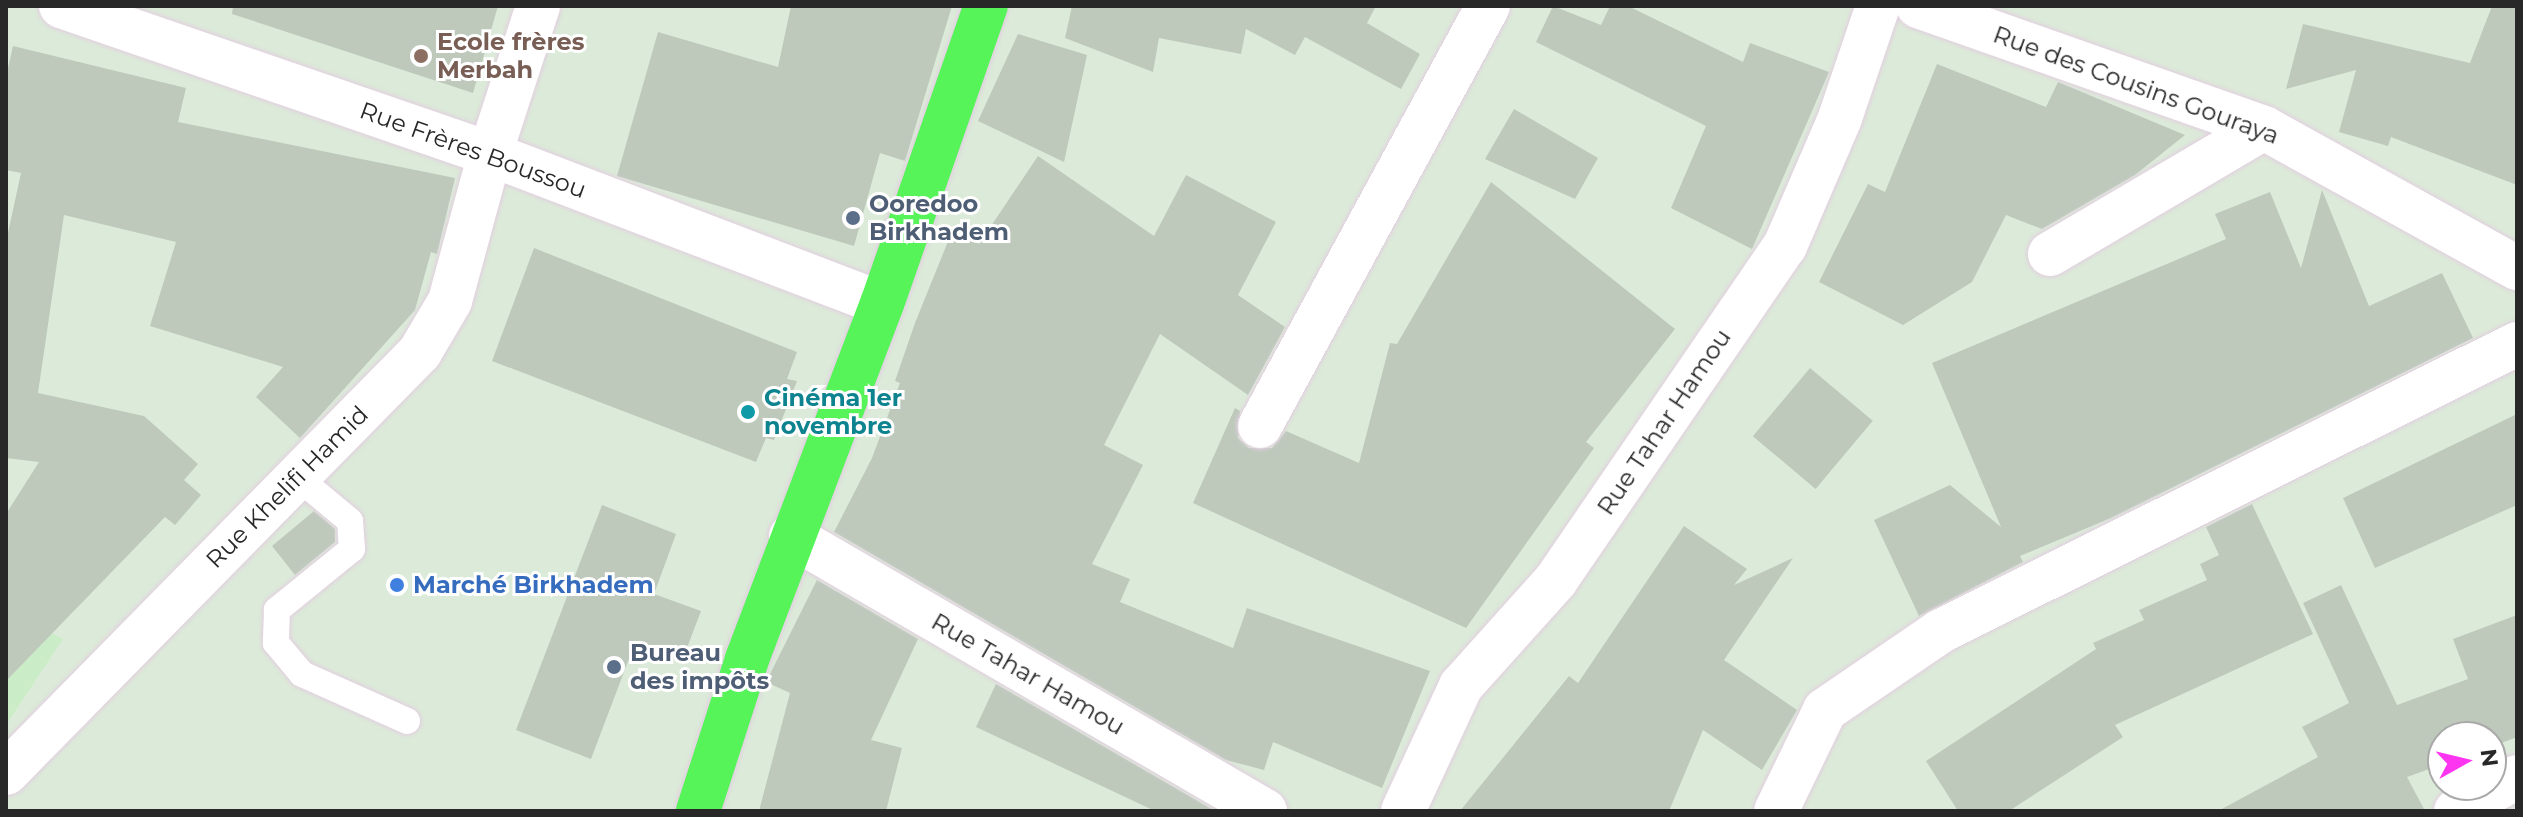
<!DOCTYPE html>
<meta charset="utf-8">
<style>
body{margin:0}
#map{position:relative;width:2523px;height:817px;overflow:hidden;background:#dcebd9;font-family:Montserrat,sans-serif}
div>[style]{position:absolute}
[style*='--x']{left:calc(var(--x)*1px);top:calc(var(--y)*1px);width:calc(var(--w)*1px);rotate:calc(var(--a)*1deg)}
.education>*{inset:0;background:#caedc7}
.building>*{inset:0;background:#bec9bc;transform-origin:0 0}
.roads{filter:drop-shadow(0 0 2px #e2cee0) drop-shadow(0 0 2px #e2cee0)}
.lane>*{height:26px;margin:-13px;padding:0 13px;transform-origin:13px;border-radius:13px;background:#fff}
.street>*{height:44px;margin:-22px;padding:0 22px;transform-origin:22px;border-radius:22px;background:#fff}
.primary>*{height:44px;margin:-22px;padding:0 22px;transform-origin:22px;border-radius:22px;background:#56f359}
.dots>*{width:22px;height:22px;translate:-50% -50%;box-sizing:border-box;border:4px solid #fff;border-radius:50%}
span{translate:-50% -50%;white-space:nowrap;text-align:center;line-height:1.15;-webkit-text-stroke:6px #fff;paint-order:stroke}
.education-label{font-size:24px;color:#785e54;font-weight:700}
.left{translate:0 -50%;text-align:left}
.street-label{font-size:24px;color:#282828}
.service-label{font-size:24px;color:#4e5e75;font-weight:700}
.culture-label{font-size:24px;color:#0d838f;font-weight:700}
.shop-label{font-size:24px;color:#366cbe;font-weight:700}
.frame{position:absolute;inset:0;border:8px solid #282828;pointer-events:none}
.north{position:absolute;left:2427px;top:721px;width:80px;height:80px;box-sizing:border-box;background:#fff;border:2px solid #a9a9a9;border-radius:50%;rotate:82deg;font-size:22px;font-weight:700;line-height:32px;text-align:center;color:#282828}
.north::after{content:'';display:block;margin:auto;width:28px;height:36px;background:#fd34f0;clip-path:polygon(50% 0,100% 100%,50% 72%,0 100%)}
</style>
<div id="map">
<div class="education">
<div style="clip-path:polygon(6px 610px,63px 639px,6px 725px)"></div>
</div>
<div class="building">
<div style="clip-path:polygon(233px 6px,498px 6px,473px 93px,232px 14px)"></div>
<div style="clip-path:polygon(791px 6px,952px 6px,905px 161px,880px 153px,854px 246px,617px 176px,658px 32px,778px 67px)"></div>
<div style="clip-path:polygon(1072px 6px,1376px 6px,1367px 23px,1420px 54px,1401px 89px,1305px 37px,1295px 55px,1246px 29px,1241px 54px,1159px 38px,1153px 72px,1065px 38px)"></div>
<div style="clip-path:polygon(1553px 6px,1601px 25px,1610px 6px,1628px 6px,1743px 62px,1750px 43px,1829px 72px,1752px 249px,1671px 208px,1706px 126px,1536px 42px)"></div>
<div style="clip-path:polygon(2492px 6px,2517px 6px,2517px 185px,2391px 137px,2388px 146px,2339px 132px,2356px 70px,2286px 89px,2303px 24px,2470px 63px)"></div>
<div style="clip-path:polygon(1018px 34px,1087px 55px,1064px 162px,978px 121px)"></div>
<div style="clip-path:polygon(13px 46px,186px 88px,178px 122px,455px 178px,437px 254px,431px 252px,415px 310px,300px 438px,256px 397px,283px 367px,150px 326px,176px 242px,64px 215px,38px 393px,144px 416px,198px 464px,184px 480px,201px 495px,175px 525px,165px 517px,6px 681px,6px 514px,39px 462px,6px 458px,6px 242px,21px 173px,6px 170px,6px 77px)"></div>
<div style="clip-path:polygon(1937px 64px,2046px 107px,2058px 82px,2185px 135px,2135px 175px,2042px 229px,2006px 215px,1972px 282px,1903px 325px,1819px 282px,1868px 184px,1885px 192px)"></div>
<div style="clip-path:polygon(1514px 109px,1598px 158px,1575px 199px,1485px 159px)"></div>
<div style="clip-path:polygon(1038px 156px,1154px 236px,1186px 175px,1276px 222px,1238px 295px,1285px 327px,1248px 395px,1160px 334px,1104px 445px,1143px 465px,1092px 564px,1130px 579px,1120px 602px,1233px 648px,1247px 608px,1430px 671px,1382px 788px,1273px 742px,1264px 770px,1226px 760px,834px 532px,872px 458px,900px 383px,895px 381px,915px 323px,955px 224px,979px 244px)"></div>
<div style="clip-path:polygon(1491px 182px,1675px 329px,1586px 442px,1594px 448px,1466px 628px,1193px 503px,1235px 408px,1240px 411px,1238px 438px,1249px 448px,1272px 448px,1286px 431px,1359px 463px,1390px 343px,1397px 344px)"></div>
<div style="clip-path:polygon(2322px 190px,2369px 306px,2442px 273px,2473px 338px,2111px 518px,2020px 556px,2023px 562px,1919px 616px,1874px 520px,1950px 485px,2001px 527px,1932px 363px,2226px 239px,2215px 214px,2270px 192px,2301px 268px)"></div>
<div style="clip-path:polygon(534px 248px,797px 352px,787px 379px,797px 381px,774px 440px,766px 438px,756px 462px,492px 361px)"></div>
<div style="left:1810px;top:368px;width:82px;height:89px;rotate:40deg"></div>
<div style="clip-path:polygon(2517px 414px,2517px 505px,2375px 568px,2343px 498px)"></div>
<div style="clip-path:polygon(2252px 504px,2313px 634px,2115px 725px,2123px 737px,2009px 811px,1958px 811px,1926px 761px,2096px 649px,2093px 643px,2144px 620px,2139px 610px,2207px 580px,2200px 564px,2219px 555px,2206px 527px)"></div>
<div style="clip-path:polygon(602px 505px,676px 534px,654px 594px,701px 611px,682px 661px,635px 643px,591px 759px,516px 730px)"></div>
<div style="clip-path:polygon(314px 511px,335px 529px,335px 542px,295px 575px,272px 546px)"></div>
<div style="clip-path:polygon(1684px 526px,1747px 569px,1734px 585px,1793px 558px,1724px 660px,1797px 710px,1762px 770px,1703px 730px,1669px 811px,1460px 811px,1569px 676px,1578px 683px)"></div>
<div style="clip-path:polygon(817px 580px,918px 639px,871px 740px,902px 748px,886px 811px,759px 811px,790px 693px,766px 682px)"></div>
<div style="clip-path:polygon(2341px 585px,2397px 705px,2468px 679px,2453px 639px,2517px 615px,2517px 737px,2491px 747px,2491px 737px,2443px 737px,2443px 764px,2407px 777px,2425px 811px,2218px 811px,2318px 757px,2302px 727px,2349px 703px,2303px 603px)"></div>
<div style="clip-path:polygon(996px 684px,1215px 811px,1155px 811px,976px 727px)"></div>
</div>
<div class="roads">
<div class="lane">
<div style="--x:296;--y:476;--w:70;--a:39.8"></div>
<div style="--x:350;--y:521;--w:28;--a:86"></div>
<div style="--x:352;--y:549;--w:97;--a:140.9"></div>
<div style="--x:277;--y:610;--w:33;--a:92"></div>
<div style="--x:276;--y:643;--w:40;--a:50"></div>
<div style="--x:302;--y:674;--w:115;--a:24.1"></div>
</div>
<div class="street">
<div style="--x:61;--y:6;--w:454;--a:19"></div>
<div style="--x:490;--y:154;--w:420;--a:20.9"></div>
<div style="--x:1918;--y:6;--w:367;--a:19.4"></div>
<div style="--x:2264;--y:128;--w:289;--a:29"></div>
<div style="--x:2050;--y:254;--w:248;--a:-30.5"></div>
<div style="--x:1260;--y:426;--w:478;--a:-61.5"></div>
<div style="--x:791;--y:536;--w:548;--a:30.12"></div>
<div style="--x:6;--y:773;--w:590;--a:-45.48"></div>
<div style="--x:420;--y:352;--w:59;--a:-59.5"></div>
<div style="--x:450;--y:301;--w:152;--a:-74.8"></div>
<div style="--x:490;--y:154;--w:156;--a:-72"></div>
<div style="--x:1403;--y:811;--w:138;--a:-65.1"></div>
<div style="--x:1461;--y:686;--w:142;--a:-48.1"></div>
<div style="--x:1556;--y:580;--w:405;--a:-55.6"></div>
<div style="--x:1785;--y:246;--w:139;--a:-66.7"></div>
<div style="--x:1840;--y:118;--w:118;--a:-71.3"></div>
<div style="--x:1776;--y:811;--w:112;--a:-64.1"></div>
<div style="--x:1825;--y:710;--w:140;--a:-34.3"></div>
<div style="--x:1941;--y:631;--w:644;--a:-26.49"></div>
<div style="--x:2456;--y:811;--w:70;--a:-29.1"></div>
</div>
<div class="primary">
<div style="--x:698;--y:811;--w:160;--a:-72.1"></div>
<div style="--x:747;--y:659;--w:380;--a:-69.2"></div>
<div style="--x:882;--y:304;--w:316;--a:-70.8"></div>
</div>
</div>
<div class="dots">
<div style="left:421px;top:56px;background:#8d6e63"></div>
<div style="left:853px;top:218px;background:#5c6f8a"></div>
<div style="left:748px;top:412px;background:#0f9aa8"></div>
<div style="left:397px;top:585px;background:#3f7fe0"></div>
<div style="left:614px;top:667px;background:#5c6f8a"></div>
</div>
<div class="education-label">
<span class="left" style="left:437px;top:56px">Ecole frères<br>Merbah</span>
</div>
<div class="street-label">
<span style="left:2136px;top:85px;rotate:20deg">Rue des Cousins Gouraya</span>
<span style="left:473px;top:150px;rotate:20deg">Rue Frères Boussou</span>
<span style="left:1664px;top:422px;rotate:-56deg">Rue Tahar Hamou</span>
<span style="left:287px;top:487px;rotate:-45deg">Rue Khelifi Hamid</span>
<span style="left:1028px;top:674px;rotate:30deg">Rue Tahar Hamou</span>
</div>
<div class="service-label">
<span class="left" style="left:869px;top:218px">Ooredoo<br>Birkhadem</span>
<span class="left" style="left:630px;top:667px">Bureau<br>des impôts</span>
</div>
<div class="culture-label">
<span class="left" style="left:764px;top:412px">Cinéma 1er<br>novembre</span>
</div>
<div class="shop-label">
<span class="left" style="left:413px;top:585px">Marché Birkhadem</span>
</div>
<div class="frame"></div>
<div class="north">N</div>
</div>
